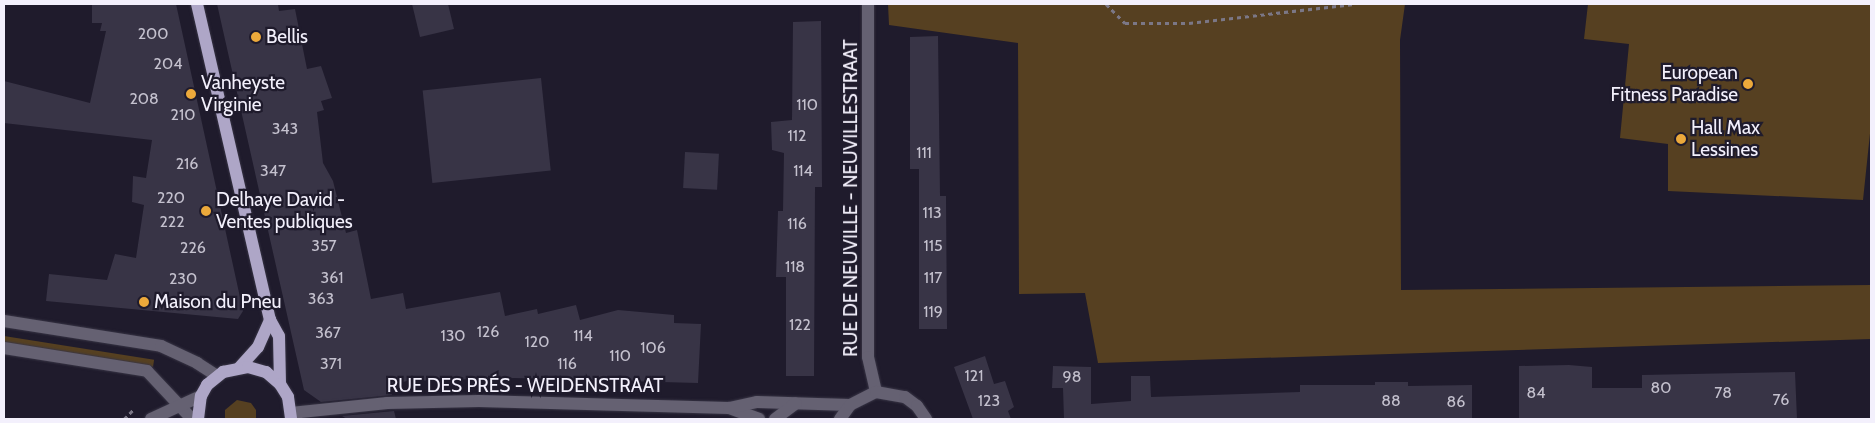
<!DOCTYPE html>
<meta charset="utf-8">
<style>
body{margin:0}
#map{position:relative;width:1875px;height:423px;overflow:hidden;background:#1f1b2c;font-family:Cabin,sans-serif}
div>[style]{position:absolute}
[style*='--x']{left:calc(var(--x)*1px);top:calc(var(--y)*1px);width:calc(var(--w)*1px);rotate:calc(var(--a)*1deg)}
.green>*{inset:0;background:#564021;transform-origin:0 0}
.building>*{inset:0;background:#383446;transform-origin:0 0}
.path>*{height:3px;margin-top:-1.5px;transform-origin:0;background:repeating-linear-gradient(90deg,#7b7786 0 4px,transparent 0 8px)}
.roads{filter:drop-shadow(0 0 1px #383545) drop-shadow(0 0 1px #383545)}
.street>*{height:12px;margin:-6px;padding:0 6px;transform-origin:6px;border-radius:6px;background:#656172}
.primary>*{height:12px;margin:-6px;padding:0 6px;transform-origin:6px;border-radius:6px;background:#aea6c7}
.dots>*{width:14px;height:14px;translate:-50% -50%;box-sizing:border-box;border:2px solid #1f1b2c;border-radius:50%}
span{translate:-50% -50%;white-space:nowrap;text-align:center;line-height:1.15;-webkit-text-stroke:4.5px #1f1b2c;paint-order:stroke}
.number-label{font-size:16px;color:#c4c1ce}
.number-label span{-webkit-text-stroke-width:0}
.poi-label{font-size:19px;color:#f3f0fc}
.left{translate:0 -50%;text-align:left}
.right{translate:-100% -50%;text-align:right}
.street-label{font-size:19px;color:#f3f0fc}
.frame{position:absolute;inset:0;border:5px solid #f3f0fc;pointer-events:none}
</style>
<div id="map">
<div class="green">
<div style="clip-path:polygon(888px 4px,1405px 4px,1400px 40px,1401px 290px,1871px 285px,1871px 339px,1098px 363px,1085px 293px,1019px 294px,1018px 43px,889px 25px)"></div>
<div style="clip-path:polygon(1588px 4px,1871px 4px,1871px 124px,1863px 200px,1668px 191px,1668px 144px,1620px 138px,1629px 44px,1584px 39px)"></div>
<div style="left:4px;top:336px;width:152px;height:7px;rotate:9deg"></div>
<div style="clip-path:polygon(237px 400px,251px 403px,256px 410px,256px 419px,225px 419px,225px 410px)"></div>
</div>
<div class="building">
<div style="clip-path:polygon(92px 4px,176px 4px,243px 311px,238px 319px,46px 301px,49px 274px,107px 280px,115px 254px,136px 258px,144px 205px,132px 202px,133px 176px,146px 178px,152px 140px,4px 123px,4px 81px,90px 103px,106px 31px,100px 31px,102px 23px,92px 23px)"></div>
<div style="clip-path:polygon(217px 4px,278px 4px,279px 11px,295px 9px,307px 69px,321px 66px,332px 98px,321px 101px,324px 110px,317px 112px,323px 163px,333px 181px,346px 233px,357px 230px,371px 299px,403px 293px,406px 309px,500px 292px,505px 316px,537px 309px,538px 314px,576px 305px,580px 320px,618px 310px,674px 315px,674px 323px,701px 324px,698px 383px,514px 378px,407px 381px,390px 385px,392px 395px,321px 402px,304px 390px)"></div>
<div style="clip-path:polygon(412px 4px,448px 4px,454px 29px,420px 37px)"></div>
<div style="clip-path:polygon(821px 21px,822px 187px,815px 187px,814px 376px,786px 376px,786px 277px,776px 277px,778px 211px,783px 211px,784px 153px,772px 150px,771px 122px,792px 120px,793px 22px)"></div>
<div style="clip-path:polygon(938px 36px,940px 196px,946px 196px,947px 329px,919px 329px,919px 169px,910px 169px,910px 37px)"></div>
<div style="left:541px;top:78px;width:93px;height:119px;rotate:84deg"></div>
<div style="left:685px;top:152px;width:34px;height:36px;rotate:3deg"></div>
<div style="clip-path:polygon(985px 356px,994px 384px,1005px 381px,1014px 407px,1008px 411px,1011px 419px,973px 419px,954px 367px)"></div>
<div style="clip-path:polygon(1569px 365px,1592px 367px,1592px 388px,1642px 388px,1642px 375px,1795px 372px,1797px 419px,1519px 419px,1519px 366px)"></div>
<div style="clip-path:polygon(1053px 366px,1091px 367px,1091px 404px,1131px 401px,1131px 376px,1150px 376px,1151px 397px,1300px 392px,1300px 385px,1375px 385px,1375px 382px,1408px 382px,1408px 386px,1472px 385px,1472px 419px,1064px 419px,1063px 388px,1052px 388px)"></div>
<div style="clip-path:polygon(394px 411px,396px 419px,347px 419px,342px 416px)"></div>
</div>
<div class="path">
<div style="--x:1106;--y:4;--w:27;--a:45"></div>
<div style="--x:1125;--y:23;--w:64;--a:0"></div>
<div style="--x:1189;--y:23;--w:164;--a:-6.6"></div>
<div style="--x:124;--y:419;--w:14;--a:-45"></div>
</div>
<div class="roads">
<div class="street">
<div style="--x:868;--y:4;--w:353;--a:90"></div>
<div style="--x:868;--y:357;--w:36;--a:77"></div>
<div style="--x:4;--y:321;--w:159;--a:9"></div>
<div style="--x:161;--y:346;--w:40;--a:25"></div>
<div style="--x:197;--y:363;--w:24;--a:33"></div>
<div style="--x:4;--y:348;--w:145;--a:9.1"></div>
<div style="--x:147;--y:371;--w:66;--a:46.8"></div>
<div style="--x:729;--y:408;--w:32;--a:20"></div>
<div style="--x:291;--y:413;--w:97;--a:-5.9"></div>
<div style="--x:387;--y:403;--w:92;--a:-1.2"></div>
<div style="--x:479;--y:401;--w:250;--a:1.6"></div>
<div style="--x:729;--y:408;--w:29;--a:-12"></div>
<div style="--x:757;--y:402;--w:93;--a:1.8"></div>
<div style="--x:151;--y:419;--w:55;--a:-24.7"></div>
<div style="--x:775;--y:419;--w:26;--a:-37"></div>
<div style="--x:840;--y:419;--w:17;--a:-54"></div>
<div style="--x:850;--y:405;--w:29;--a:-27"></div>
<div style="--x:876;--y:392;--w:29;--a:10"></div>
<div style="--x:905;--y:397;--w:15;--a:37"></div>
<div style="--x:917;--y:406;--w:16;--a:55"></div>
</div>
<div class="primary">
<div style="--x:197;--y:4;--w:324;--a:77"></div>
<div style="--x:270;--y:320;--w:18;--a:61"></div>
<div style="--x:279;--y:336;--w:48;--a:88.8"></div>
<div style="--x:239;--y:368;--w:28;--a:-48"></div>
<div style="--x:258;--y:347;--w:30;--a:-66"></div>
<div style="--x:198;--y:419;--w:23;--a:-83"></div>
<div style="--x:201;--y:396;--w:13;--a:-61"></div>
<div style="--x:207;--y:385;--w:21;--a:-39"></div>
<div style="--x:223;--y:372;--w:25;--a:-11"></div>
<div style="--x:248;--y:367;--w:19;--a:16"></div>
<div style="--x:266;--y:372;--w:18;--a:41"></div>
<div style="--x:280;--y:384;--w:15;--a:58"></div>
<div style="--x:288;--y:397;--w:22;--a:82"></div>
</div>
</div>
<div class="dots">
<div style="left:256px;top:37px;background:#eca93b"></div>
<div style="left:1748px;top:84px;background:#eca93b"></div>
<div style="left:191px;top:94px;background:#eca93b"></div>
<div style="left:1681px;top:139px;background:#eca93b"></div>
<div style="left:206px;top:211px;background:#eca93b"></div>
<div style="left:144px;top:302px;background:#eca93b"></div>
</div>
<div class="number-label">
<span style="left:153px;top:34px">200</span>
<span style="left:168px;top:64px">204</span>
<span style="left:144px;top:99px">208</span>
<span style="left:807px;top:105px">110</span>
<span style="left:183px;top:115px">210</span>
<span style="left:285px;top:129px">343</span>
<span style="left:797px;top:136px">112</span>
<span style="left:924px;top:153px">111</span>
<span style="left:187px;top:164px">216</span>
<span style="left:273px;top:171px">347</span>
<span style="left:803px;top:171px">114</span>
<span style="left:171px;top:198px">220</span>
<span style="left:932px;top:213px">113</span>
<span style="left:172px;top:222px">222</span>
<span style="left:797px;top:224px">116</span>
<span style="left:324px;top:246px">357</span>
<span style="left:933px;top:246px">115</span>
<span style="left:193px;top:248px">226</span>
<span style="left:795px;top:267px">118</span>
<span style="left:332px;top:278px">361</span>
<span style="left:933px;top:278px">117</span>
<span style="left:183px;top:279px">230</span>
<span style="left:321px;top:299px">363</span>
<span style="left:933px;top:312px">119</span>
<span style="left:800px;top:325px">122</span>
<span style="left:488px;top:332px">126</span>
<span style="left:328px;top:333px">367</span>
<span style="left:453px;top:336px">130</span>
<span style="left:583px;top:336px">114</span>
<span style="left:537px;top:342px">120</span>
<span style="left:653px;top:348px">106</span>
<span style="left:620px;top:356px">110</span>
<span style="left:331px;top:364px">371</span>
<span style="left:567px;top:364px">116</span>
<span style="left:974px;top:376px">121</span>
<span style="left:1072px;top:377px">98</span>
<span style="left:1661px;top:388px">80</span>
<span style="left:1536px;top:393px">84</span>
<span style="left:1723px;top:393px">78</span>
<span style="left:1781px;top:400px">76</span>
<span style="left:989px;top:401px">123</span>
<span style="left:1391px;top:401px">88</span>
<span style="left:1456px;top:402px">86</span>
</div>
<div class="poi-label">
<span class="left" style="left:266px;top:37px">Bellis</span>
<span class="right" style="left:1738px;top:84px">European<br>Fitness Paradise</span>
<span class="left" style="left:201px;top:94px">Vanheyste<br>Virginie</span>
<span class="left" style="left:1691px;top:139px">Hall Max<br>Lessines</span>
<span class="left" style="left:216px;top:211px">Delhaye David -<br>Ventes publiques</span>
<span class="left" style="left:154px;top:302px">Maison du Pneu</span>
</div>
<div class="street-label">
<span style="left:851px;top:198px;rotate:-90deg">RUE DE NEUVILLE - NEUVILLESTRAAT</span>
<span style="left:525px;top:386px">RUE DES PRÉS - WEIDENSTRAAT</span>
</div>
<div class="frame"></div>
</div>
